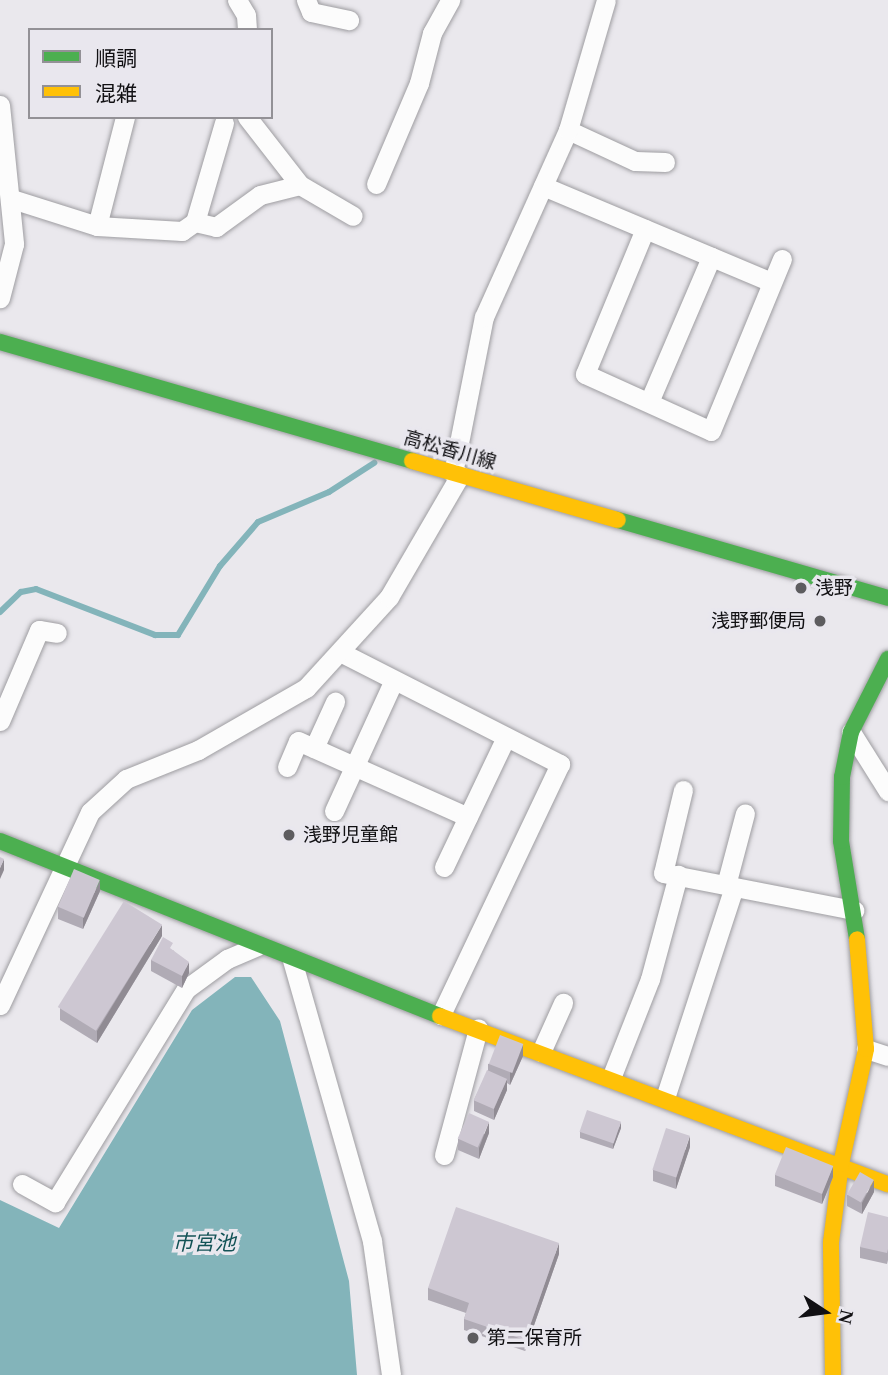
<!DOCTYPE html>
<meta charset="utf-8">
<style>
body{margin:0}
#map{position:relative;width:888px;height:1375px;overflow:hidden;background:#eae8ed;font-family:"Times New Roman","Noto Sans JP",serif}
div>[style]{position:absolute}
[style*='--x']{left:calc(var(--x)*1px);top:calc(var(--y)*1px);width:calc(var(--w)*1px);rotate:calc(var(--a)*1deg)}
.water>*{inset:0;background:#83b4ba}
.stream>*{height:6px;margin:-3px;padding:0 3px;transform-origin:3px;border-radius:3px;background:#83b4ba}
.roads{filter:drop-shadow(0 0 2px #9e9da1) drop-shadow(0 0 2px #9e9da1)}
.street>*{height:19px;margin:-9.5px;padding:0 9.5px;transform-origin:9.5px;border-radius:9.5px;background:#fcfcfc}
.fast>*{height:16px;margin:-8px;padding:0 8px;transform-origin:8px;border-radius:8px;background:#4caf50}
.slow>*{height:16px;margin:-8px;padding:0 8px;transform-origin:8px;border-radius:8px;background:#ffc107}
.wall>*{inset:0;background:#b0abb5}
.shaded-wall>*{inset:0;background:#908b93}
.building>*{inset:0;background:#cdc7d2;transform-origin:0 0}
.dots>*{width:19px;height:19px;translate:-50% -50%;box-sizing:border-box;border:4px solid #e9e7ee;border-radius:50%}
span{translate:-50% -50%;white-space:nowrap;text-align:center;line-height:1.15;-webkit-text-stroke:7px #e9e7ee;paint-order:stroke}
.street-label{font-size:19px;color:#111013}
.poi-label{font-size:19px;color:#111013}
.left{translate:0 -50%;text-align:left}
.right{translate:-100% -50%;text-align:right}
.water-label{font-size:21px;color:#135256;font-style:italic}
.legend{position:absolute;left:28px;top:28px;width:245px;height:91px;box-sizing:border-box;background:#e9e7ee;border:2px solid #939196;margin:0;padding:9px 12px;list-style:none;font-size:21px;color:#111013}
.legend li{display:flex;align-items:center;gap:14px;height:35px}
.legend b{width:35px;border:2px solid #939196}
.north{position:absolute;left:790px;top:1277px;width:70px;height:70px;-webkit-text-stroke:5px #e9e7ee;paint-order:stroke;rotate:103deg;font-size:19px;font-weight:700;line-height:28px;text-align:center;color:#111013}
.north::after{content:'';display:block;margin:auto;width:24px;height:32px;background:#111013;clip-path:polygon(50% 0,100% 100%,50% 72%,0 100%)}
</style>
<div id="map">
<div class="water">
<div style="clip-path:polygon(235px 977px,251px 977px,280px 1021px,349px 1281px,357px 1375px,0 1375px,0 1200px,59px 1228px,192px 1010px)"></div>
</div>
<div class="stream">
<div style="--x:0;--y:612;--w:29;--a:-44"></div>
<div style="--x:21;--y:592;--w:15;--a:-11"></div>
<div style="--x:36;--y:589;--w:128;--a:21.1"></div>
<div style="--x:155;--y:635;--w:23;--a:0"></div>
<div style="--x:178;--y:635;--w:81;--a:-58.7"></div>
<div style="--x:220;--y:566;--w:58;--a:-49.2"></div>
<div style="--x:258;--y:522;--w:77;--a:-22.9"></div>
<div style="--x:329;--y:492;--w:54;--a:-32.8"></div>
</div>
<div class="roads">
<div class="street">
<div style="--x:237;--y:0;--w:17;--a:59"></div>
<div style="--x:246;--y:15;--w:15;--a:86"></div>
<div style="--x:306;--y:0;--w:13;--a:67"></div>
<div style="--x:311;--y:12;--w:39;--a:12"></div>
<div style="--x:0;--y:105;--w:140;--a:84.2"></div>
<div style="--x:14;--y:244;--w:56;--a:104.5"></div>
<div style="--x:247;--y:117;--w:86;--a:52.1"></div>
<div style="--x:300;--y:185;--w:61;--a:30.3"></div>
<div style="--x:568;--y:130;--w:74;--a:24.8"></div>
<div style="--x:635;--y:161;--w:30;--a:2"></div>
<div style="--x:376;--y:184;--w:110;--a:-66.9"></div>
<div style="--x:419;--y:83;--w:52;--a:-75.4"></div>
<div style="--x:432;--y:33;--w:38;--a:-61"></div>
<div style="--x:543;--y:186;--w:247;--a:22.8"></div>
<div style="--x:12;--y:199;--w:89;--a:17.6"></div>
<div style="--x:97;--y:226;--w:85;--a:3.4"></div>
<div style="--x:182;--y:231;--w:16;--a:-35"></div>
<div style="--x:195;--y:222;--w:103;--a:-73.7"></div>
<div style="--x:195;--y:222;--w:22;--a:13"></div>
<div style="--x:216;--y:227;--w:54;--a:-36"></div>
<div style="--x:260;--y:195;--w:41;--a:-14"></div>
<div style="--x:97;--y:226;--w:113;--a:-75.6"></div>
<div style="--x:645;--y:229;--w:157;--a:112.5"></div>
<div style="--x:585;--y:374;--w:138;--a:24.3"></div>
<div style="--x:711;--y:431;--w:186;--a:-67.6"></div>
<div style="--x:649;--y:402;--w:158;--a:-66.8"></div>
<div style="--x:453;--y:473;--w:159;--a:-78.8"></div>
<div style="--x:484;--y:317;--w:205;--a:-65.8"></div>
<div style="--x:568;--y:130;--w:135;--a:-73.7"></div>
<div style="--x:342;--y:653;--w:245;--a:27"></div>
<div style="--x:560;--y:764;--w:278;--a:115.4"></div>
<div style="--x:0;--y:721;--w:99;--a:-66.8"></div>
<div style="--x:39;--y:630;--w:18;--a:9"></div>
<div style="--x:851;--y:732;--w:70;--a:57.9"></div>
<div style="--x:314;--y:748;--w:51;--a:-65.5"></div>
<div style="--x:287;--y:767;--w:28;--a:-67"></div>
<div style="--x:298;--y:741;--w:186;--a:24.1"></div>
<div style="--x:683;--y:790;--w:85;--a:103.5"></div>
<div style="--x:663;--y:873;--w:195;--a:11"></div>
<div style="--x:334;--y:811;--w:144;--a:-65.4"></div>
<div style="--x:444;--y:867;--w:144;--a:-64.5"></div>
<div style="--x:726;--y:885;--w:74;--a:-75.2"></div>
<div style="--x:292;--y:960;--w:292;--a:74.1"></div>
<div style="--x:372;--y:1241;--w:135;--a:81.9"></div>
<div style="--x:0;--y:1005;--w:213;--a:-65"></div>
<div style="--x:90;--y:812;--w:49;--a:-42.5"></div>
<div style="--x:126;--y:779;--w:78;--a:-21.9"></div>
<div style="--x:198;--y:750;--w:125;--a:-29.9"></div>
<div style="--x:306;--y:688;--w:123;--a:-47.6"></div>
<div style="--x:389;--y:597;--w:141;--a:-59.8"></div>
<div style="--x:866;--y:1049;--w:23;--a:18"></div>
<div style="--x:541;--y:1052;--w:54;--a:-65.8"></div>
<div style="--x:611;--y:1078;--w:106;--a:-68.5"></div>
<div style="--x:650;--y:979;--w:108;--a:-74.9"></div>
<div style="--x:665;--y:1098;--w:222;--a:-71.9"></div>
<div style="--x:444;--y:1155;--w:131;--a:-74.9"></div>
<div style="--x:22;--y:1184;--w:38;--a:29"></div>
<div style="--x:55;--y:1202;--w:250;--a:-58.4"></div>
<div style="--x:186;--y:989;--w:51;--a:-36.2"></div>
<div style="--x:227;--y:959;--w:33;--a:-23"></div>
</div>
<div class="fast">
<div style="--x:0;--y:342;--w:429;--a:16.1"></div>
<div style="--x:618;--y:520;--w:281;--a:16.1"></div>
<div style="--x:0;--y:841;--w:474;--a:21.7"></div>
<div style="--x:857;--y:939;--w:99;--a:-99.3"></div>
<div style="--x:841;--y:841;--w:64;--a:-89.1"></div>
<div style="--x:842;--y:777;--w:46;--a:-78.7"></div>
<div style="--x:851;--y:732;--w:82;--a:-63.1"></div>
</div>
<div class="slow">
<div style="--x:412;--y:461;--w:214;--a:16"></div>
<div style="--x:440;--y:1016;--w:478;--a:20.6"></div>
<div style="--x:833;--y:1375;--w:133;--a:-90.9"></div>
<div style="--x:831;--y:1242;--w:79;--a:-82.7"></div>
<div style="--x:841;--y:1164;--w:118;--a:-77.7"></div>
<div style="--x:866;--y:1049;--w:110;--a:-94.7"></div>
</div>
</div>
<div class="wall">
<div style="clip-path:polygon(100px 891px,83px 929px,58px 919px,58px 907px)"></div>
<div style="clip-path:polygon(162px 936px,97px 1043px,60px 1020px,60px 1008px)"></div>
<div style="clip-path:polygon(173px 950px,189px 973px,182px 988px,151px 971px,151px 960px)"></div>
<div style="clip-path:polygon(523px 1056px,510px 1085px,507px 1083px,507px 1090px,494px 1120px,474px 1111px,474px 1100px,488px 1070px,488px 1064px)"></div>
<div style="clip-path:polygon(621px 1128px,613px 1149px,580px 1138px,580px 1132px)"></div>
<div style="clip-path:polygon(489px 1133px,479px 1159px,458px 1150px,458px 1139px)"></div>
<div style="clip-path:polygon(690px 1147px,676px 1189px,653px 1181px,653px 1170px)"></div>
<div style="clip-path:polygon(775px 1175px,833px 1177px,822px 1204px,775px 1186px)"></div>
<div style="clip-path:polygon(874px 1192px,862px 1214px,847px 1206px,847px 1195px)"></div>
<div style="clip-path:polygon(888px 1217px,888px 1260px,887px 1264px,860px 1258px,860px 1247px)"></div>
<div style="clip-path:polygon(559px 1254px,525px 1351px,464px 1330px,464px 1319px,466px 1313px,428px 1300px,428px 1288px)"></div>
</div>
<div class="shaded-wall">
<div style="clip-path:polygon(4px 859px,4px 870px,0 879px,0 868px)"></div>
<div style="clip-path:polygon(100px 880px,100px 891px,83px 929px,83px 918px)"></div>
<div style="clip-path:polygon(162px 925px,162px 936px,97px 1043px,97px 1031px)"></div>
<div style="clip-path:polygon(189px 962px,189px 973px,182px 988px,182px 976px)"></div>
<div style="clip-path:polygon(523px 1044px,523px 1056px,510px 1085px,510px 1073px)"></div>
<div style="clip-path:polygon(507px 1079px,507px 1090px,494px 1120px,494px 1109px)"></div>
<div style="clip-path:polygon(489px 1122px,489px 1133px,479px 1159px,479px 1148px)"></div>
<div style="clip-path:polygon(621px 1122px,621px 1128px,613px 1149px,613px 1144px)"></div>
<div style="clip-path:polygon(690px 1136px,690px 1147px,676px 1189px,676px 1178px)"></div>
<div style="clip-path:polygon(833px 1166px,833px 1177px,822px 1204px,822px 1193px)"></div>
<div style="clip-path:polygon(874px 1180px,874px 1192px,862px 1214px,862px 1203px)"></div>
<div style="clip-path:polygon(559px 1243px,559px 1254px,525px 1351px,525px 1340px)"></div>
</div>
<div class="building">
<div style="clip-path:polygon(0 857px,4px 859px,0 868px)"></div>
<div style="left:74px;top:869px;width:28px;height:41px;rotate:23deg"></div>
<div style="left:124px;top:901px;width:45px;height:125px;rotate:32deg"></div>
<div style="clip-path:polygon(163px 937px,173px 943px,170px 948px,189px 962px,182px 976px,151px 960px)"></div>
<div style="left:500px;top:1035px;width:25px;height:31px;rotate:21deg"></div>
<div style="left:487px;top:1070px;width:22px;height:33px;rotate:24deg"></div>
<div style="left:587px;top:1110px;width:36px;height:23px;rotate:19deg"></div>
<div style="left:469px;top:1113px;width:22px;height:28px;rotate:24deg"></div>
<div style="left:666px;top:1128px;width:25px;height:44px;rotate:18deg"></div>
<div style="left:786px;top:1147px;width:51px;height:30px;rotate:22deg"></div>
<div style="left:860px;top:1172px;width:16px;height:26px;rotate:30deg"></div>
<div style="clip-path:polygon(456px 1207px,559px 1243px,525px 1340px,464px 1319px,469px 1303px,428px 1288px)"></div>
<div style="clip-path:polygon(868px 1212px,888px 1217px,888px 1249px,887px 1253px,860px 1247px)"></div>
</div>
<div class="dots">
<div style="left:801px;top:588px;background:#5d5c5f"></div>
<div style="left:820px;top:621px;background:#5d5c5f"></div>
<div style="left:289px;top:835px;background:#5d5c5f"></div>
<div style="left:473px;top:1338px;background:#5d5c5f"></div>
</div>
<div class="street-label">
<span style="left:450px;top:450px;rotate:16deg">高松香川線</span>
</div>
<div class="poi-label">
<span class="left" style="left:815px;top:588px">浅野</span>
<span class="right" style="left:806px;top:621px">浅野郵便局</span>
<span class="left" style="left:303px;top:835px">浅野児童館</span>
<span class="left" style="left:487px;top:1338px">第二保育所</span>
</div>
<div class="water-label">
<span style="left:204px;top:1243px">市宮池</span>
</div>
<ul class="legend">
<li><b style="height:9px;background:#4caf50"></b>順調</li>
<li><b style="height:9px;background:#ffc107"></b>混雑</li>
</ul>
<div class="north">N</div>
</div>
